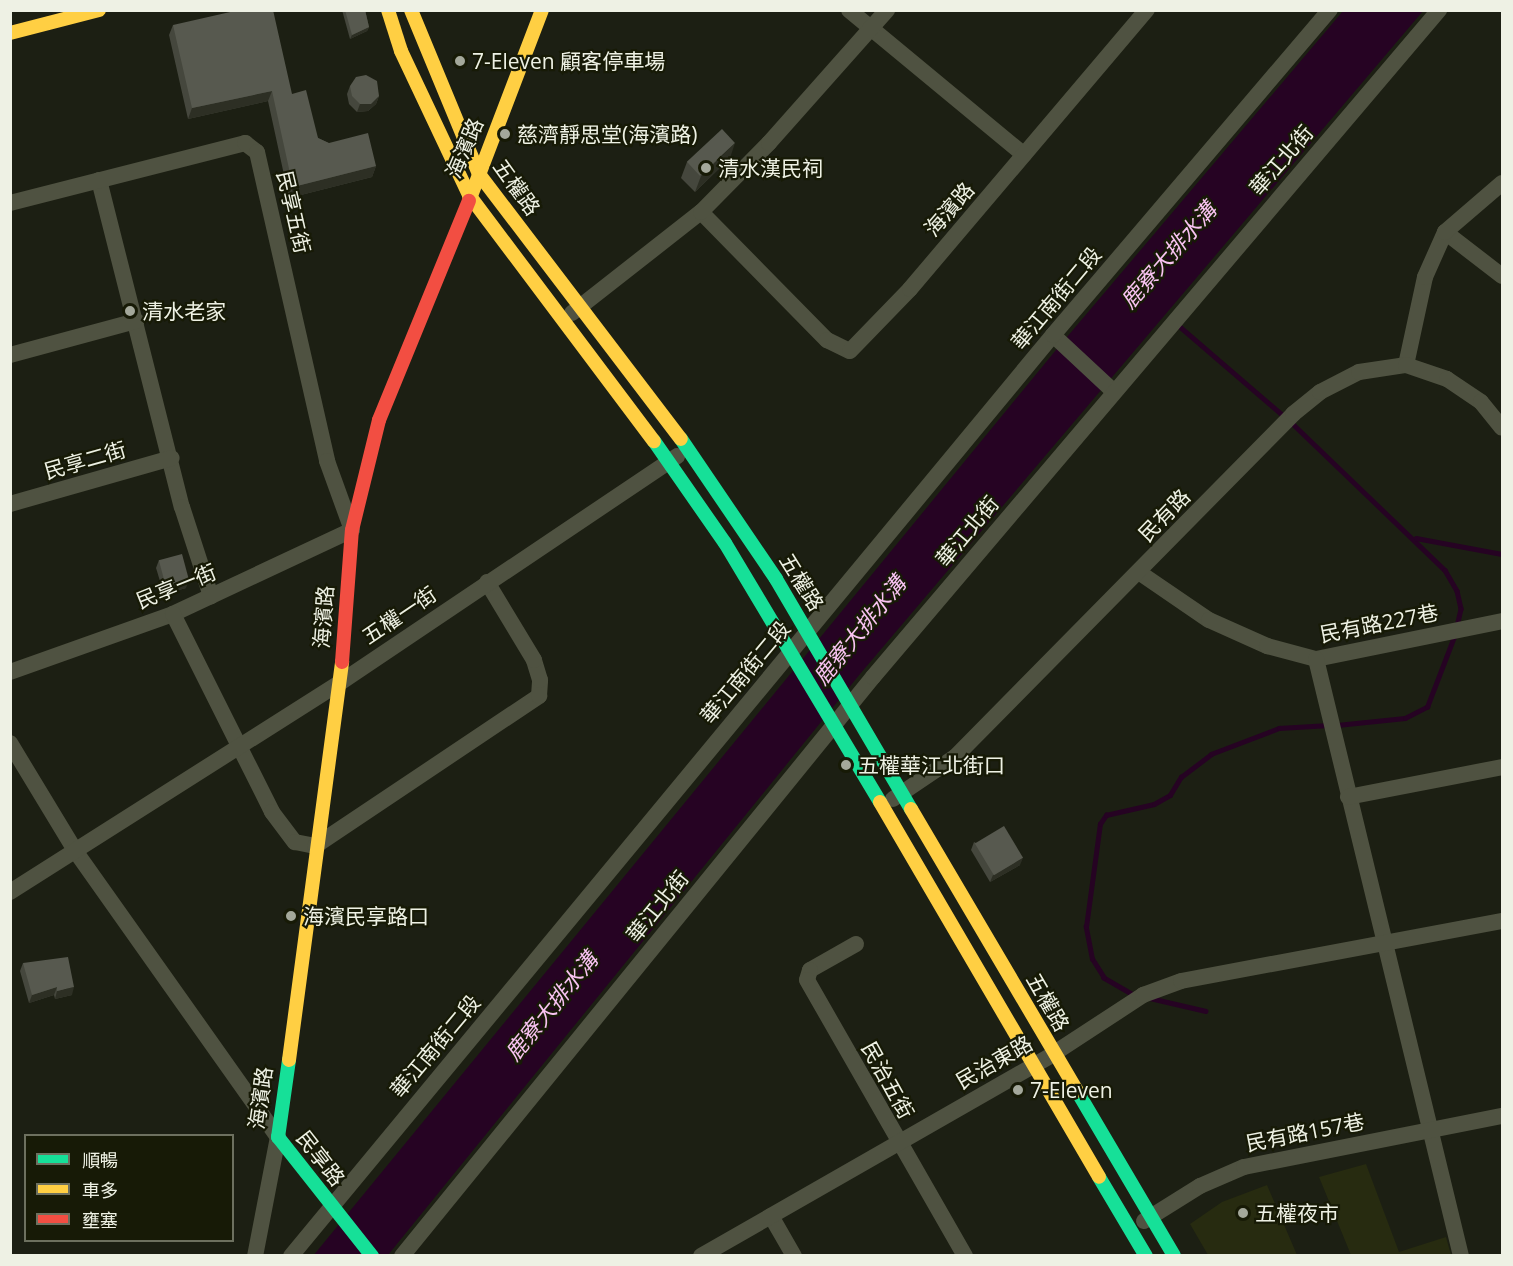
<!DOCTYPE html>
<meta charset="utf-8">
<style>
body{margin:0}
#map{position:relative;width:1513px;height:1266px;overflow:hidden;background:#1c1f13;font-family:"Open Sans","Noto Sans TC",sans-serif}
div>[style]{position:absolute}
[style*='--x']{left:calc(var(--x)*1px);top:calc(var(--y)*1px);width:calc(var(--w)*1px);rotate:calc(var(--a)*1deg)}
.built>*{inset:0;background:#272b10}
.water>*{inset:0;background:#260323}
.stream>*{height:4.5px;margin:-2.25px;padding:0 2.25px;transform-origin:2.25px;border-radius:2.25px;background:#260323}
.street>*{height:16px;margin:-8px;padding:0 8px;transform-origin:8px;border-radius:8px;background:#4f5241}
.fast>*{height:14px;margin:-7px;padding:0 7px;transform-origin:7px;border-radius:7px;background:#16e098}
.slow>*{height:14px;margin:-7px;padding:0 7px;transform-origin:7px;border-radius:7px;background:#ffcf43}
.jam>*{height:14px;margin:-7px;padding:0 7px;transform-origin:7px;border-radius:7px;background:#f24e42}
.wall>*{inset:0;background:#45473d}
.shaded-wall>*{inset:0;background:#2d2f24}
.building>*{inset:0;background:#57594f;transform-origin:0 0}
.dots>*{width:16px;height:16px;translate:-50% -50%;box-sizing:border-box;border:3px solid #171a06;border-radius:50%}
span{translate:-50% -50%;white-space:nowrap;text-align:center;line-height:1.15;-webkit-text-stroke:4.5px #171a06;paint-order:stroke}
.poi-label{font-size:21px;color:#eef1e4}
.left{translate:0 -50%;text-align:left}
.street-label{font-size:21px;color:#eef1e4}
.water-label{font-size:22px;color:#f9c3f2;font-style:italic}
.frame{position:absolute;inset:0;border:12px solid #eef1e4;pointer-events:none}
.legend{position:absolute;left:24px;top:1134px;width:210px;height:108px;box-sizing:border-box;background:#171a06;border:2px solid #6d705f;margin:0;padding:8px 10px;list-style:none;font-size:18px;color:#eef1e4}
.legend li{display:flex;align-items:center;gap:12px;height:30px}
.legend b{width:30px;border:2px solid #6d705f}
</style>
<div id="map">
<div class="built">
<div style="clip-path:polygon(1366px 1164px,1399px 1252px,1446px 1237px,1451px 1255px,1351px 1255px,1319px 1177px)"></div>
<div style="clip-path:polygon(1267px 1185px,1297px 1255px,1208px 1255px,1190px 1224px,1222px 1202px)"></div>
</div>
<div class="water">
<div style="clip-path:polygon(1343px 11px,1423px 11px,860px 674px,388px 1255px,313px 1256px,1056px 350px)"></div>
</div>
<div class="stream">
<div style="--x:1178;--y:325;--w:141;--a:40.7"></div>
<div style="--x:1291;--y:422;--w:214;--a:43.9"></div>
<div style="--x:1445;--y:570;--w:24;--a:60"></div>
<div style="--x:1457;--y:591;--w:18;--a:77"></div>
<div style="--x:1461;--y:609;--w:17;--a:103"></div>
<div style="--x:1416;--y:538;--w:87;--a:10.5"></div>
<div style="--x:1337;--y:725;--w:68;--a:-5.9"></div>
<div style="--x:1405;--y:718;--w:25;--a:-27"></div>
<div style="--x:1427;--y:707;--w:78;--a:-69"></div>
<div style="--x:1133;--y:995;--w:34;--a:-150"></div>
<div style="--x:1104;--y:978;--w:22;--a:-122"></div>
<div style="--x:1092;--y:959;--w:33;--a:-101"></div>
<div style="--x:1086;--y:927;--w:104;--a:-82.3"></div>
<div style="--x:1100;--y:824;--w:11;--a:-56"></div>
<div style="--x:1106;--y:815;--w:49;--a:-12.9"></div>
<div style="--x:1154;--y:804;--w:18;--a:-29"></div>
<div style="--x:1170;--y:795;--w:21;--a:-59"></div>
<div style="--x:1181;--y:777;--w:38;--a:-37"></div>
<div style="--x:1211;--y:754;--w:73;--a:-20.9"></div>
<div style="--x:1279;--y:728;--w:50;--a:-3.4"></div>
<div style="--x:1150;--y:998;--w:57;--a:13.1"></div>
</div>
<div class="street">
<div style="--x:849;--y:10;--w:227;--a:39.6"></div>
<div style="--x:99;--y:180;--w:337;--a:75.8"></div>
<div style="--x:182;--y:507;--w:94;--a:72"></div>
<div style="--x:10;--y:203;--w:243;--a:-14.3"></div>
<div style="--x:245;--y:143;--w:15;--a:37"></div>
<div style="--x:257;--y:152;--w:317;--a:77.2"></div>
<div style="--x:327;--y:461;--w:73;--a:70.1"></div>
<div style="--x:352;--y:530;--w:198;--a:154.9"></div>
<div style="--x:173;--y:614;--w:173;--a:160.4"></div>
<div style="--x:701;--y:212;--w:180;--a:45.5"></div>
<div style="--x:827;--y:340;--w:25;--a:26"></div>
<div style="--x:850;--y:351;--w:86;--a:-45.9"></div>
<div style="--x:910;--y:289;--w:366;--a:-49.7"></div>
<div style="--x:1445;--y:232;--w:72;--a:37.7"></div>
<div style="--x:572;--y:313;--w:164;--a:-38.1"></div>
<div style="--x:701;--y:212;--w:97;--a:-45.4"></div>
<div style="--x:769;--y:143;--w:178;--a:-48.4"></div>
<div style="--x:1053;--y:335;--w:82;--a:43"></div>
<div style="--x:10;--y:355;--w:131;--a:-15.1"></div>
<div style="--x:1406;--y:365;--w:90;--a:-77.8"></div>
<div style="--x:1425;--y:277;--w:49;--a:-66"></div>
<div style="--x:1445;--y:232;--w:75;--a:-40.7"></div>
<div style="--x:10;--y:504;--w:168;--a:-15.9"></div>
<div style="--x:1140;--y:573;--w:83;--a:34.3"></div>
<div style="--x:1209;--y:620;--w:64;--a:24.1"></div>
<div style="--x:1267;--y:646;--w:51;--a:14.9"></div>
<div style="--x:1316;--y:659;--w:190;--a:-11.5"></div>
<div style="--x:173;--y:614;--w:221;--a:63.4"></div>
<div style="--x:272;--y:812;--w:38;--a:53"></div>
<div style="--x:295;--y:842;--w:20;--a:11"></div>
<div style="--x:315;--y:846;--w:270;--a:-33.8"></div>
<div style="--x:539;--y:696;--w:16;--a:-86"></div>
<div style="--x:540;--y:680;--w:21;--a:-107"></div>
<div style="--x:534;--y:660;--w:91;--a:-121.1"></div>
<div style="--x:1316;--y:659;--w:614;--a:76.35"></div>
<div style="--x:10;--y:743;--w:127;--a:58.8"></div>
<div style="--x:76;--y:852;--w:349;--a:54.7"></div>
<div style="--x:278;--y:1137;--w:121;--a:100.9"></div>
<div style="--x:1348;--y:797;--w:157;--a:-11"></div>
<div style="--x:893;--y:799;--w:75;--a:-34.1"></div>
<div style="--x:955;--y:757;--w:482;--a:-45.4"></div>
<div style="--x:1293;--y:414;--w:35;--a:-39"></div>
<div style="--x:1320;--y:392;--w:44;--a:-27.1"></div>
<div style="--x:1359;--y:372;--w:48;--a:-8.5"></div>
<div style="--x:1406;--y:365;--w:43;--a:18.9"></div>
<div style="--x:1447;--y:379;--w:41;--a:34.1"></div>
<div style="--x:1481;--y:402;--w:33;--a:51"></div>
<div style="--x:10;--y:892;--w:392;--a:-32.4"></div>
<div style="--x:341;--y:682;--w:405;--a:-33.9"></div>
<div style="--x:856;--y:944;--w:53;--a:150.5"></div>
<div style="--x:810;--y:970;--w:10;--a:107"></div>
<div style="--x:807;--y:980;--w:318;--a:60.2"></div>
<div style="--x:771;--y:1216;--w:46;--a:60.1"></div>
<div style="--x:1144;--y:1221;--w:66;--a:-32"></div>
<div style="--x:1200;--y:1186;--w:48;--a:-23.4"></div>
<div style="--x:1244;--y:1167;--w:263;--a:-11.2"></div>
<div style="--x:291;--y:1256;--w:1195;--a:-50.4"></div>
<div style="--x:1053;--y:335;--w:427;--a:-49.6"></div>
<div style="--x:402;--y:1256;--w:746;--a:-50.87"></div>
<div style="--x:873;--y:677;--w:875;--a:-49.68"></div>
<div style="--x:701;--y:1256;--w:406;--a:-29.8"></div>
<div style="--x:1053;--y:1054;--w:108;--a:-33.2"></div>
<div style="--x:1143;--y:995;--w:40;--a:-20.2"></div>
<div style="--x:1181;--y:981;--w:327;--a:-10.6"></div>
</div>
<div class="fast">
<div style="--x:681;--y:439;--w:169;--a:55.8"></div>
<div style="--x:776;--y:579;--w:267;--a:59.6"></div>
<div style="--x:654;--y:441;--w:124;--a:55.2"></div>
<div style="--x:725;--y:543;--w:302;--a:59.1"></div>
<div style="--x:289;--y:1060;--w:78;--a:98.1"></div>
<div style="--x:278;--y:1137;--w:152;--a:51.7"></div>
<div style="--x:1077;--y:1091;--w:191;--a:59.5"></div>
<div style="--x:1099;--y:1177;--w:92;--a:59.3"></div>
</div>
<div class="slow">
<div style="--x:388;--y:10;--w:43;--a:72.4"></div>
<div style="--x:401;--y:51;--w:159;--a:64.7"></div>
<div style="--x:469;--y:195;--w:308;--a:53.1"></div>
<div style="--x:411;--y:10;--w:178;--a:67.5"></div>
<div style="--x:479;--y:174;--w:333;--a:52.7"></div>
<div style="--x:10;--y:33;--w:92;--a:-14.5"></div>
<div style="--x:469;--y:201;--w:204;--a:-69.1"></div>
<div style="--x:880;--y:802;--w:434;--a:59.7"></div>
<div style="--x:911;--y:809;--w:327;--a:59.5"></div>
<div style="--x:289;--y:1060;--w:402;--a:-82.4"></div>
</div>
<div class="jam">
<div style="--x:342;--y:662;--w:132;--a:-85.7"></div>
<div style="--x:352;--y:530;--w:113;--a:-76.2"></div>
<div style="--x:379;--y:420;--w:237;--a:-67.7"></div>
</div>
<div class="wall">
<div style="clip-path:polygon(342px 10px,365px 10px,369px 27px,367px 31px,350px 39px)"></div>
<div style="clip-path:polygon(173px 25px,292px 94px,318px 138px,376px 166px,372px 177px,289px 198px,268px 101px,188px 119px,169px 35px)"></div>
<div style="clip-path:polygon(350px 86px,379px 96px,376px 104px,368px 111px,357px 112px,349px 104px,347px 94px)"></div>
<div style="clip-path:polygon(730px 158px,695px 192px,681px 178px,687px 162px)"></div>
<div style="clip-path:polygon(159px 560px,186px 588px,164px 594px,156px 568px)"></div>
<div style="clip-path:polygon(974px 842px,1020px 865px,990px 882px,971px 850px)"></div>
<div style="clip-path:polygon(23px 963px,72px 995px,55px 999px,54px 995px,29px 1003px,20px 971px)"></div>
</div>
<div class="shaded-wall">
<div style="clip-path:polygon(369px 27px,367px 31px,350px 39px,352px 35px)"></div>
<div style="clip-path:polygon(272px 91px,268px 101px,188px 119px,192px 108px)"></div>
<div style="clip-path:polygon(379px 96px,376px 104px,368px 111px,357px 112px,360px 104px)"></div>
<div style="clip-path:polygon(735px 143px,730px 158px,695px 192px,701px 176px)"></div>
<div style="clip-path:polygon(376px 166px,372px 177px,289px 198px,293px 187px)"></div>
<div style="clip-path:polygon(189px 580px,186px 588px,164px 594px,167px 586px)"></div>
<div style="clip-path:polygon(1023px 858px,1020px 865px,990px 882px,993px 875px)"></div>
<div style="clip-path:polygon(57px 987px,54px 995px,29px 1003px,32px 995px)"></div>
<div style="clip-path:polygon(74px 987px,72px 995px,55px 999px,57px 991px)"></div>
</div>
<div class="building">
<div style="clip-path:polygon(239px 10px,273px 10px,292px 94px,306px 90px,318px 138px,329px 143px,368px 133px,376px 166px,293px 187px,272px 91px,192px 108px,173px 25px)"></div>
<div style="clip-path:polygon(345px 10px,365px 10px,369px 27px,352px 35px)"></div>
<div style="clip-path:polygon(366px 75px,377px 81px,379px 96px,371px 104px,360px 104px,352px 96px,350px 86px,356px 77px)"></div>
<div style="left:722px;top:129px;width:19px;height:48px;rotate:47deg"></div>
<div style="left:182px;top:554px;width:27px;height:24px;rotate:75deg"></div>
<div style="left:1004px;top:826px;width:37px;height:34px;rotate:59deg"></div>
<div style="clip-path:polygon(68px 957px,74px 987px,57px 991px,57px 987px,32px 995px,23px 963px)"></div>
</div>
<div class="dots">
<div style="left:460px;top:61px;background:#a4a89b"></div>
<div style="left:505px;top:134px;background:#a4a89b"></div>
<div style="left:706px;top:168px;background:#a4a89b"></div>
<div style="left:130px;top:311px;background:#a4a89b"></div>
<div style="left:846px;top:765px;background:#a4a89b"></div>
<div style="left:291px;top:916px;background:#a4a89b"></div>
<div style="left:1018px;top:1090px;background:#a4a89b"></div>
<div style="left:1243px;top:1213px;background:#a4a89b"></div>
</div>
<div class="poi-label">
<span class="left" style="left:472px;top:61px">7-Eleven 顧客停車場</span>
<span class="left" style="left:517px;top:134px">慈濟靜思堂(海濱路)</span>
<span class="left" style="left:718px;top:168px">清水漢民祠</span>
<span class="left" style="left:142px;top:311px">清水老家</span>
<span class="left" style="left:858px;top:765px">五權華江北街口</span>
<span class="left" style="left:303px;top:916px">海濱民享路口</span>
<span class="left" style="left:1030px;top:1090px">7-Eleven</span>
<span class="left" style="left:1255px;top:1213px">五權夜市</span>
</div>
<div class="street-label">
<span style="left:464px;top:148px;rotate:-67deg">海濱路</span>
<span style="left:1281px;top:160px;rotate:-49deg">華江北街</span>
<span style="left:517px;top:187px;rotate:54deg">五權路</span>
<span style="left:949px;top:209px;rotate:-49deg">海濱路</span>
<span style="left:294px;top:212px;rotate:77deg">民享五街</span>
<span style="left:1056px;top:298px;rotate:-50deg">華江南街二段</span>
<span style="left:85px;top:460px;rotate:-16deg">民享二街</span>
<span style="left:1164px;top:515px;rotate:-46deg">民有路</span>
<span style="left:967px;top:531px;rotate:-50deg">華江北街</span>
<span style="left:802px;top:582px;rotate:58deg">五權路</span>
<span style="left:176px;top:586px;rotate:-22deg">民享一街</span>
<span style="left:399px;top:615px;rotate:-34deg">五權一街</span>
<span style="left:323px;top:617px;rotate:-86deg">海濱路</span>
<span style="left:1379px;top:623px;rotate:-11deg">民有路227巷</span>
<span style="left:745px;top:672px;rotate:-50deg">華江南街二段</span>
<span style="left:657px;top:906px;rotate:-51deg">華江北街</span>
<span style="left:1048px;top:1002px;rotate:60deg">五權路</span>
<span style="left:435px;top:1046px;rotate:-50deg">華江南街二段</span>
<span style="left:994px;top:1062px;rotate:-30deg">民治東路</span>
<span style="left:888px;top:1080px;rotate:61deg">民治五街</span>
<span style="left:260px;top:1098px;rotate:-82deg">海濱路</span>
<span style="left:1305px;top:1132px;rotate:-11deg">民有路157巷</span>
<span style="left:321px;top:1158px;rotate:52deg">民享路</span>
</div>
<div class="water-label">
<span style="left:1168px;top:255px;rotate:-49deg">鹿寮大排水溝</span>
<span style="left:859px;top:630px;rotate:-51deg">鹿寮大排水溝</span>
<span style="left:551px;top:1006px;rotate:-51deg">鹿寮大排水溝</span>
</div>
<div class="frame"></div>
<ul class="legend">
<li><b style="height:8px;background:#16e098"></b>順暢</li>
<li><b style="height:8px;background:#ffcf43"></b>車多</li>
<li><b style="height:8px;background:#f24e42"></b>壅塞</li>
</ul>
</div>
